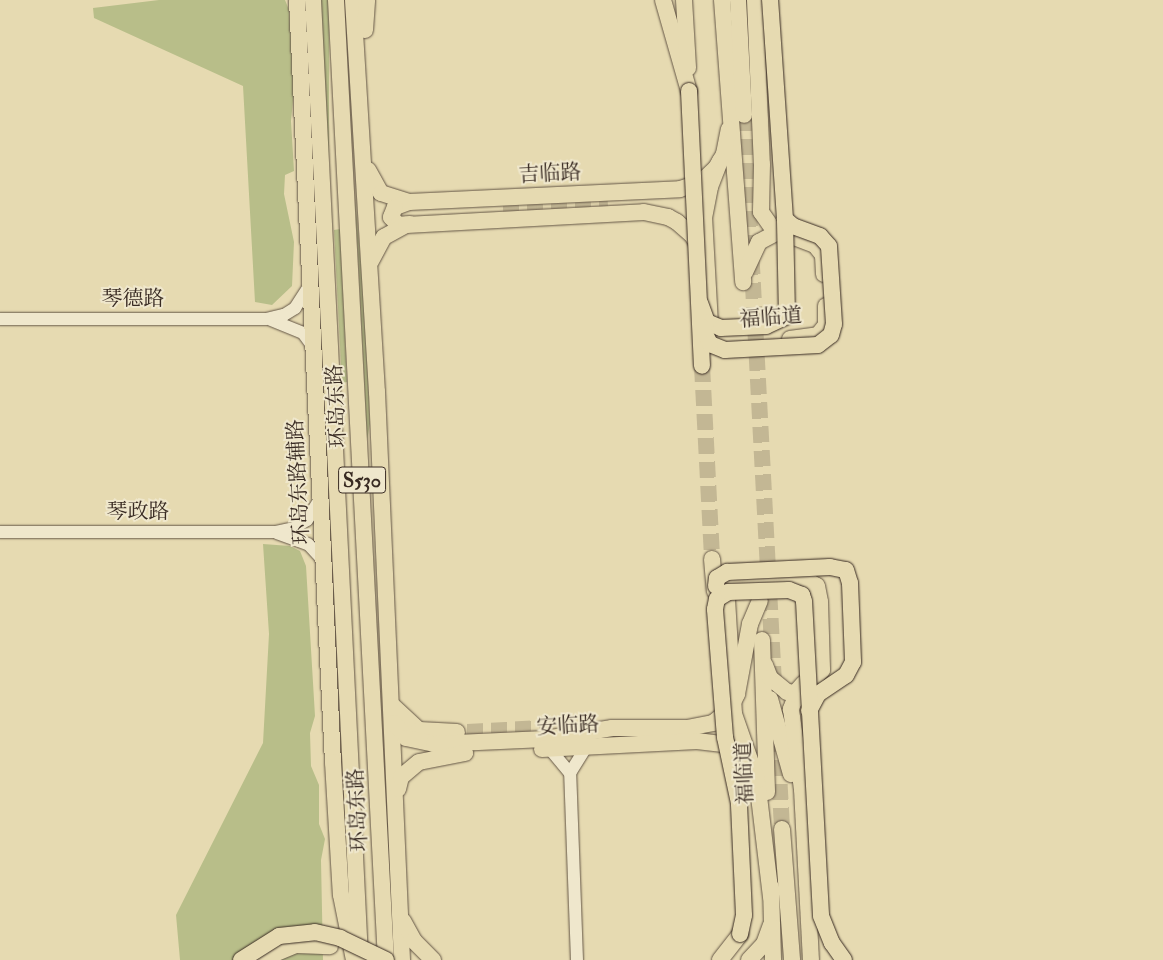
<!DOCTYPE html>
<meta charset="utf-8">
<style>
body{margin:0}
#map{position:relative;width:1163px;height:960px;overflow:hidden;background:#e6dab1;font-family:"IM FELL Double Pica","Noto Serif SC",serif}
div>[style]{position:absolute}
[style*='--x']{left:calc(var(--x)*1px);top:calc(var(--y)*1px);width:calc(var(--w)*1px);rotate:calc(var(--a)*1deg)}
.green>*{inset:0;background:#b8be89;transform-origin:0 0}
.major-tunnel>*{height:16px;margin-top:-8px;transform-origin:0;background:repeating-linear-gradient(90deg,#c3b794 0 16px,transparent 0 24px)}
.roads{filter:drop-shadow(0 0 1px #645646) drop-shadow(0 0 1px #645646)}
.minor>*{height:12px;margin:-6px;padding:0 6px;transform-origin:6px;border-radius:6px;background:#efe7cc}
.major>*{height:16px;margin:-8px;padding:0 8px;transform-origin:8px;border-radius:8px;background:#e6dab1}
.bridges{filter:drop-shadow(0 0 1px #382a22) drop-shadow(0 0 1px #382a22)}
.major-bridge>*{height:16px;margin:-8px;padding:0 8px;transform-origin:8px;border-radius:8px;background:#e6dab1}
span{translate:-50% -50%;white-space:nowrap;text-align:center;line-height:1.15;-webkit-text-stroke:4px #efe7cc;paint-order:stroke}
.shield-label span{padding:1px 4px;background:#efe7cc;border:1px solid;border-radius:4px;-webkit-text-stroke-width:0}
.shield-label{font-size:20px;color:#382a22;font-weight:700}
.street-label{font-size:21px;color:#382a22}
</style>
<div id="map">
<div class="green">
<div style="clip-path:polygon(159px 0,285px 0,289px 10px,294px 90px,291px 121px,294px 171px,285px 175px,284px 194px,294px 242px,292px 286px,272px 305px,255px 302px,243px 86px,94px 18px,93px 8px)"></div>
<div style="left:321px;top:0;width:8px;height:203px"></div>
<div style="clip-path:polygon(355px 197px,366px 323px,370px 424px,367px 440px)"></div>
<div style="clip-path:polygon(340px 229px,347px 382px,342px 383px,334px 230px)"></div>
<div style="clip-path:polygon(263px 544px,290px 546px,300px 551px,306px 566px,315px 716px,310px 733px,311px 766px,319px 785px,319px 824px,325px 839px,321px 860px,323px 960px,180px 960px,176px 915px,263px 743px,269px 634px)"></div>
</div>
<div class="major-tunnel">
<div style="--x:744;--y:115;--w:570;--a:86.98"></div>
<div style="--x:503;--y:209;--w:105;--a:-2.7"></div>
<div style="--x:702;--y:366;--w:193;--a:87"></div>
<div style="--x:467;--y:732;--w:74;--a:-3.1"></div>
<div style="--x:777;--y:736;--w:93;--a:86.9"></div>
</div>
<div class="roads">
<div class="minor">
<div style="--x:0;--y:319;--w:266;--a:0"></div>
<div style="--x:266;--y:319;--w:18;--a:-13"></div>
<div style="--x:284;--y:315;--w:13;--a:-32"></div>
<div style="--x:295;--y:308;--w:27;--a:-57"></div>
<div style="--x:271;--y:320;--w:35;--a:22"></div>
<div style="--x:303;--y:333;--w:17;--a:54"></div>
<div style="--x:0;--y:532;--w:275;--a:0"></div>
<div style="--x:275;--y:532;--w:19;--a:-12"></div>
<div style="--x:294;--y:528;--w:15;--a:-32"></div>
<div style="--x:307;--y:520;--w:25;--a:-58"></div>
<div style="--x:277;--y:533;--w:33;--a:20"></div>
<div style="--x:308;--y:544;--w:23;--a:47"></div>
<div style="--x:549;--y:748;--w:33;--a:50"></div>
<div style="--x:577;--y:960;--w:187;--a:-92.1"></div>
<div style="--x:570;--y:773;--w:32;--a:-58"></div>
</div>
<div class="major">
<div style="--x:297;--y:0;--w:763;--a:87.3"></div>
<div style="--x:333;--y:762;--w:133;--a:86.6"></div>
<div style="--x:341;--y:895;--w:66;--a:78.7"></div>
<div style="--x:313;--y:0;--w:960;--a:87.19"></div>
<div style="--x:336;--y:0;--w:961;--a:87.02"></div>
<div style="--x:353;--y:0;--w:393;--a:86.5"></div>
<div style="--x:377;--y:392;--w:569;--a:87.48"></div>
<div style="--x:663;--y:0;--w:95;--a:74.1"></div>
<div style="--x:684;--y:0;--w:68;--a:86.6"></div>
<div style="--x:722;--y:0;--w:283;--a:85.7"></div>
<div style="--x:738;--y:0;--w:115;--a:87"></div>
<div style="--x:755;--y:0;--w:164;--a:87.6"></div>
<div style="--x:762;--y:164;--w:48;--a:91.2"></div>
<div style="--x:761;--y:212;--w:21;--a:55"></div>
<div style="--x:773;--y:229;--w:45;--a:20.9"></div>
<div style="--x:815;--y:245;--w:13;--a:51"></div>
<div style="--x:823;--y:255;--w:19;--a:87"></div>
<div style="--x:365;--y:30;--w:30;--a:-86"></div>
<div style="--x:368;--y:170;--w:26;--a:61"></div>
<div style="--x:381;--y:193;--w:29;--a:18"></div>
<div style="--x:409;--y:202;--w:271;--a:-2.7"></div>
<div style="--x:680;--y:189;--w:22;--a:-18"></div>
<div style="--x:701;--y:182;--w:21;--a:-43"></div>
<div style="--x:716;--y:168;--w:16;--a:-60"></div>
<div style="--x:724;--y:154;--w:25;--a:-79"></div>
<div style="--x:409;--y:202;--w:15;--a:160"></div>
<div style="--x:395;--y:207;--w:11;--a:112"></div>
<div style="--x:391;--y:217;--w:11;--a:49"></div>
<div style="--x:398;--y:225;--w:12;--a:-5"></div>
<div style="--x:371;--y:261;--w:27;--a:-62"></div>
<div style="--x:384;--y:237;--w:25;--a:-29"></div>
<div style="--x:406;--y:225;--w:238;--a:-3.1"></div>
<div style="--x:644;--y:212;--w:25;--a:12"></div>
<div style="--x:668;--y:217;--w:10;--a:29"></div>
<div style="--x:677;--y:222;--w:20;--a:41"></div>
<div style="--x:692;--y:235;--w:17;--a:59"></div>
<div style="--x:745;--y:272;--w:33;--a:-65"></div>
<div style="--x:759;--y:242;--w:24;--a:-28"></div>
<div style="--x:710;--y:324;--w:106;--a:-93.2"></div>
<div style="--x:704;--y:218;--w:32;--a:-79"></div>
<div style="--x:710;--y:187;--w:28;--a:-69"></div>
<div style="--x:790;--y:339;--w:28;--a:-8"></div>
<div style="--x:818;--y:335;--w:13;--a:-51"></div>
<div style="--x:826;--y:325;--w:19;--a:-90"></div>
<div style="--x:712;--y:559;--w:32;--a:85"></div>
<div style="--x:762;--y:640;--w:152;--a:88.1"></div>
<div style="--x:765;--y:665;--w:14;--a:69"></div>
<div style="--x:770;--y:678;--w:22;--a:39"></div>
<div style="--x:787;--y:692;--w:8;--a:7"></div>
<div style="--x:795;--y:693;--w:13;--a:-48"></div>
<div style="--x:770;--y:699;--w:78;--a:74.4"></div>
<div style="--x:393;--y:706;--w:35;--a:43"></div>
<div style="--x:419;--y:730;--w:38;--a:3"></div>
<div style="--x:394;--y:723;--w:19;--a:51"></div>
<div style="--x:406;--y:738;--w:29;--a:12"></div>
<div style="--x:434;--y:744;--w:111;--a:-2.6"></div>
<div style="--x:545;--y:739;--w:68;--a:-9.3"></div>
<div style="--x:612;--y:728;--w:75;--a:0"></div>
<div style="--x:687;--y:728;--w:26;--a:-11"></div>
<div style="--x:713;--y:723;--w:21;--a:-39"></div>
<div style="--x:729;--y:710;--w:18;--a:-63"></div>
<div style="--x:737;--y:694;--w:71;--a:-79.5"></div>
<div style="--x:750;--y:624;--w:25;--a:-67"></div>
<div style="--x:542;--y:749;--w:155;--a:-3"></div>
<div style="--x:697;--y:741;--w:26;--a:7"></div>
<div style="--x:723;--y:744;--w:16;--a:30"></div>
<div style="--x:398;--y:789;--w:12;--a:-76"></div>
<div style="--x:401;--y:777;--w:23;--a:-40"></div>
<div style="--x:419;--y:762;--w:47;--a:-11.1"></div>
<div style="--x:782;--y:829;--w:131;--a:85.6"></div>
<div style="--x:771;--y:887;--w:73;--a:88.4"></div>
<div style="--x:771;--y:897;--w:118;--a:-96.8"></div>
<div style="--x:757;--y:780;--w:70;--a:-109.2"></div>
<div style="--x:734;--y:714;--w:116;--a:-93.5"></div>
<div style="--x:727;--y:598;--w:12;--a:-70"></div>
<div style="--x:731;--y:587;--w:15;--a:-28"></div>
<div style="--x:744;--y:580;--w:58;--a:-3"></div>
<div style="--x:802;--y:577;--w:17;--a:31"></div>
<div style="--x:817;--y:586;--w:16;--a:79"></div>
<div style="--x:820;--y:602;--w:68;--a:88.3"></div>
<div style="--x:822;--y:670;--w:42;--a:132.1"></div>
<div style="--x:794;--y:701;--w:9;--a:111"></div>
<div style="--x:791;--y:709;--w:81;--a:82.2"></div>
<div style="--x:802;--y:789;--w:171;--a:87"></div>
<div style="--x:403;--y:921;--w:23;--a:61"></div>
<div style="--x:414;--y:941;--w:27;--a:45"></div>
<div style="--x:260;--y:960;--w:39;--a:-23"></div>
<div style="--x:296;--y:945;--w:34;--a:2"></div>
<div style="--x:720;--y:960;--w:33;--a:-52"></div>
<div style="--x:749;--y:960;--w:22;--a:-47"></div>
<div style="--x:764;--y:944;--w:20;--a:-70"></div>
</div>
</div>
<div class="bridges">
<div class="major-bridge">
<div style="--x:689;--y:91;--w:275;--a:87.3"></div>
<div style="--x:700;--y:303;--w:20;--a:70"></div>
<div style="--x:707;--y:322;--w:15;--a:23"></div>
<div style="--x:721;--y:328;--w:45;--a:-2.5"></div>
<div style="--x:766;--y:326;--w:23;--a:-25"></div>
<div style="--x:787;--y:316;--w:97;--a:-91.2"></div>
<div style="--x:785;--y:219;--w:220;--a:-93.9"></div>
<div style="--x:702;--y:327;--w:19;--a:65"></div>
<div style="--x:710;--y:344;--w:16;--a:22"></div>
<div style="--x:725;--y:350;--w:93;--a:-3.1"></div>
<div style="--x:818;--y:345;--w:16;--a:-38"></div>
<div style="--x:831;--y:335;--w:11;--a:-75"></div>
<div style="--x:834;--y:324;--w:78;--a:-93.7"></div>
<div style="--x:829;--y:246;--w:13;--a:-132"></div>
<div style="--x:820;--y:236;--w:29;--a:-160"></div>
<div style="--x:793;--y:226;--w:11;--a:-139"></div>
<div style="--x:716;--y:586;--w:8;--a:-83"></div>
<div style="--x:717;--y:578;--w:12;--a:-31"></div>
<div style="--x:727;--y:572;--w:103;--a:-2.8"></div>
<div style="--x:830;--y:567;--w:16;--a:11"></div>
<div style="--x:846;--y:570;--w:14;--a:73"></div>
<div style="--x:850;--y:583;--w:79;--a:87.8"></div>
<div style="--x:853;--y:662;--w:15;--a:118"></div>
<div style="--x:846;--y:675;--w:34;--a:146"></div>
<div style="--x:818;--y:694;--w:19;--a:118"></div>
<div style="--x:740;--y:934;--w:19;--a:-78"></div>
<div style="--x:744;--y:915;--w:112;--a:-92.6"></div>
<div style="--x:739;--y:803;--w:67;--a:-102"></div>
<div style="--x:725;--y:737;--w:128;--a:-94.5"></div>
<div style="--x:715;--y:609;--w:10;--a:-79"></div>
<div style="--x:717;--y:599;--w:13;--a:-32"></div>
<div style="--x:728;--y:592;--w:61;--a:-1.9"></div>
<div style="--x:789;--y:590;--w:14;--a:21"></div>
<div style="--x:802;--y:595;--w:6;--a:72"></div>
<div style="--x:804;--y:601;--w:315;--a:86.9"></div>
<div style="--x:821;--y:916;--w:29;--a:68"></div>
<div style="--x:832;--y:943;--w:21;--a:55"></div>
<div style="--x:241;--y:960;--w:45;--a:-32.3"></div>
<div style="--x:279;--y:936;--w:36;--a:-6"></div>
<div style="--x:315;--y:932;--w:26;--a:13"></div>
<div style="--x:340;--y:938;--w:51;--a:25.6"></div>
</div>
</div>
<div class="shield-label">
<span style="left:362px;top:480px">S530</span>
</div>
<div class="street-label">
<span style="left:550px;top:174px;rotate:-3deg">吉临路</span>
<span style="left:133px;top:299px">琴德路</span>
<span style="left:771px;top:318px;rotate:-4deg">福临道</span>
<span style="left:337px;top:406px;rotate:-93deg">环岛东路</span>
<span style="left:299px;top:482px;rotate:-93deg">环岛东路辅路</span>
<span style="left:138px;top:512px">琴政路</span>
<span style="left:568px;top:726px;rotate:-3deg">安临路</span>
<span style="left:745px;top:773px;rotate:-92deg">福临道</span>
<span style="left:358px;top:810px;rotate:-93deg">环岛东路</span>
</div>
</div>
